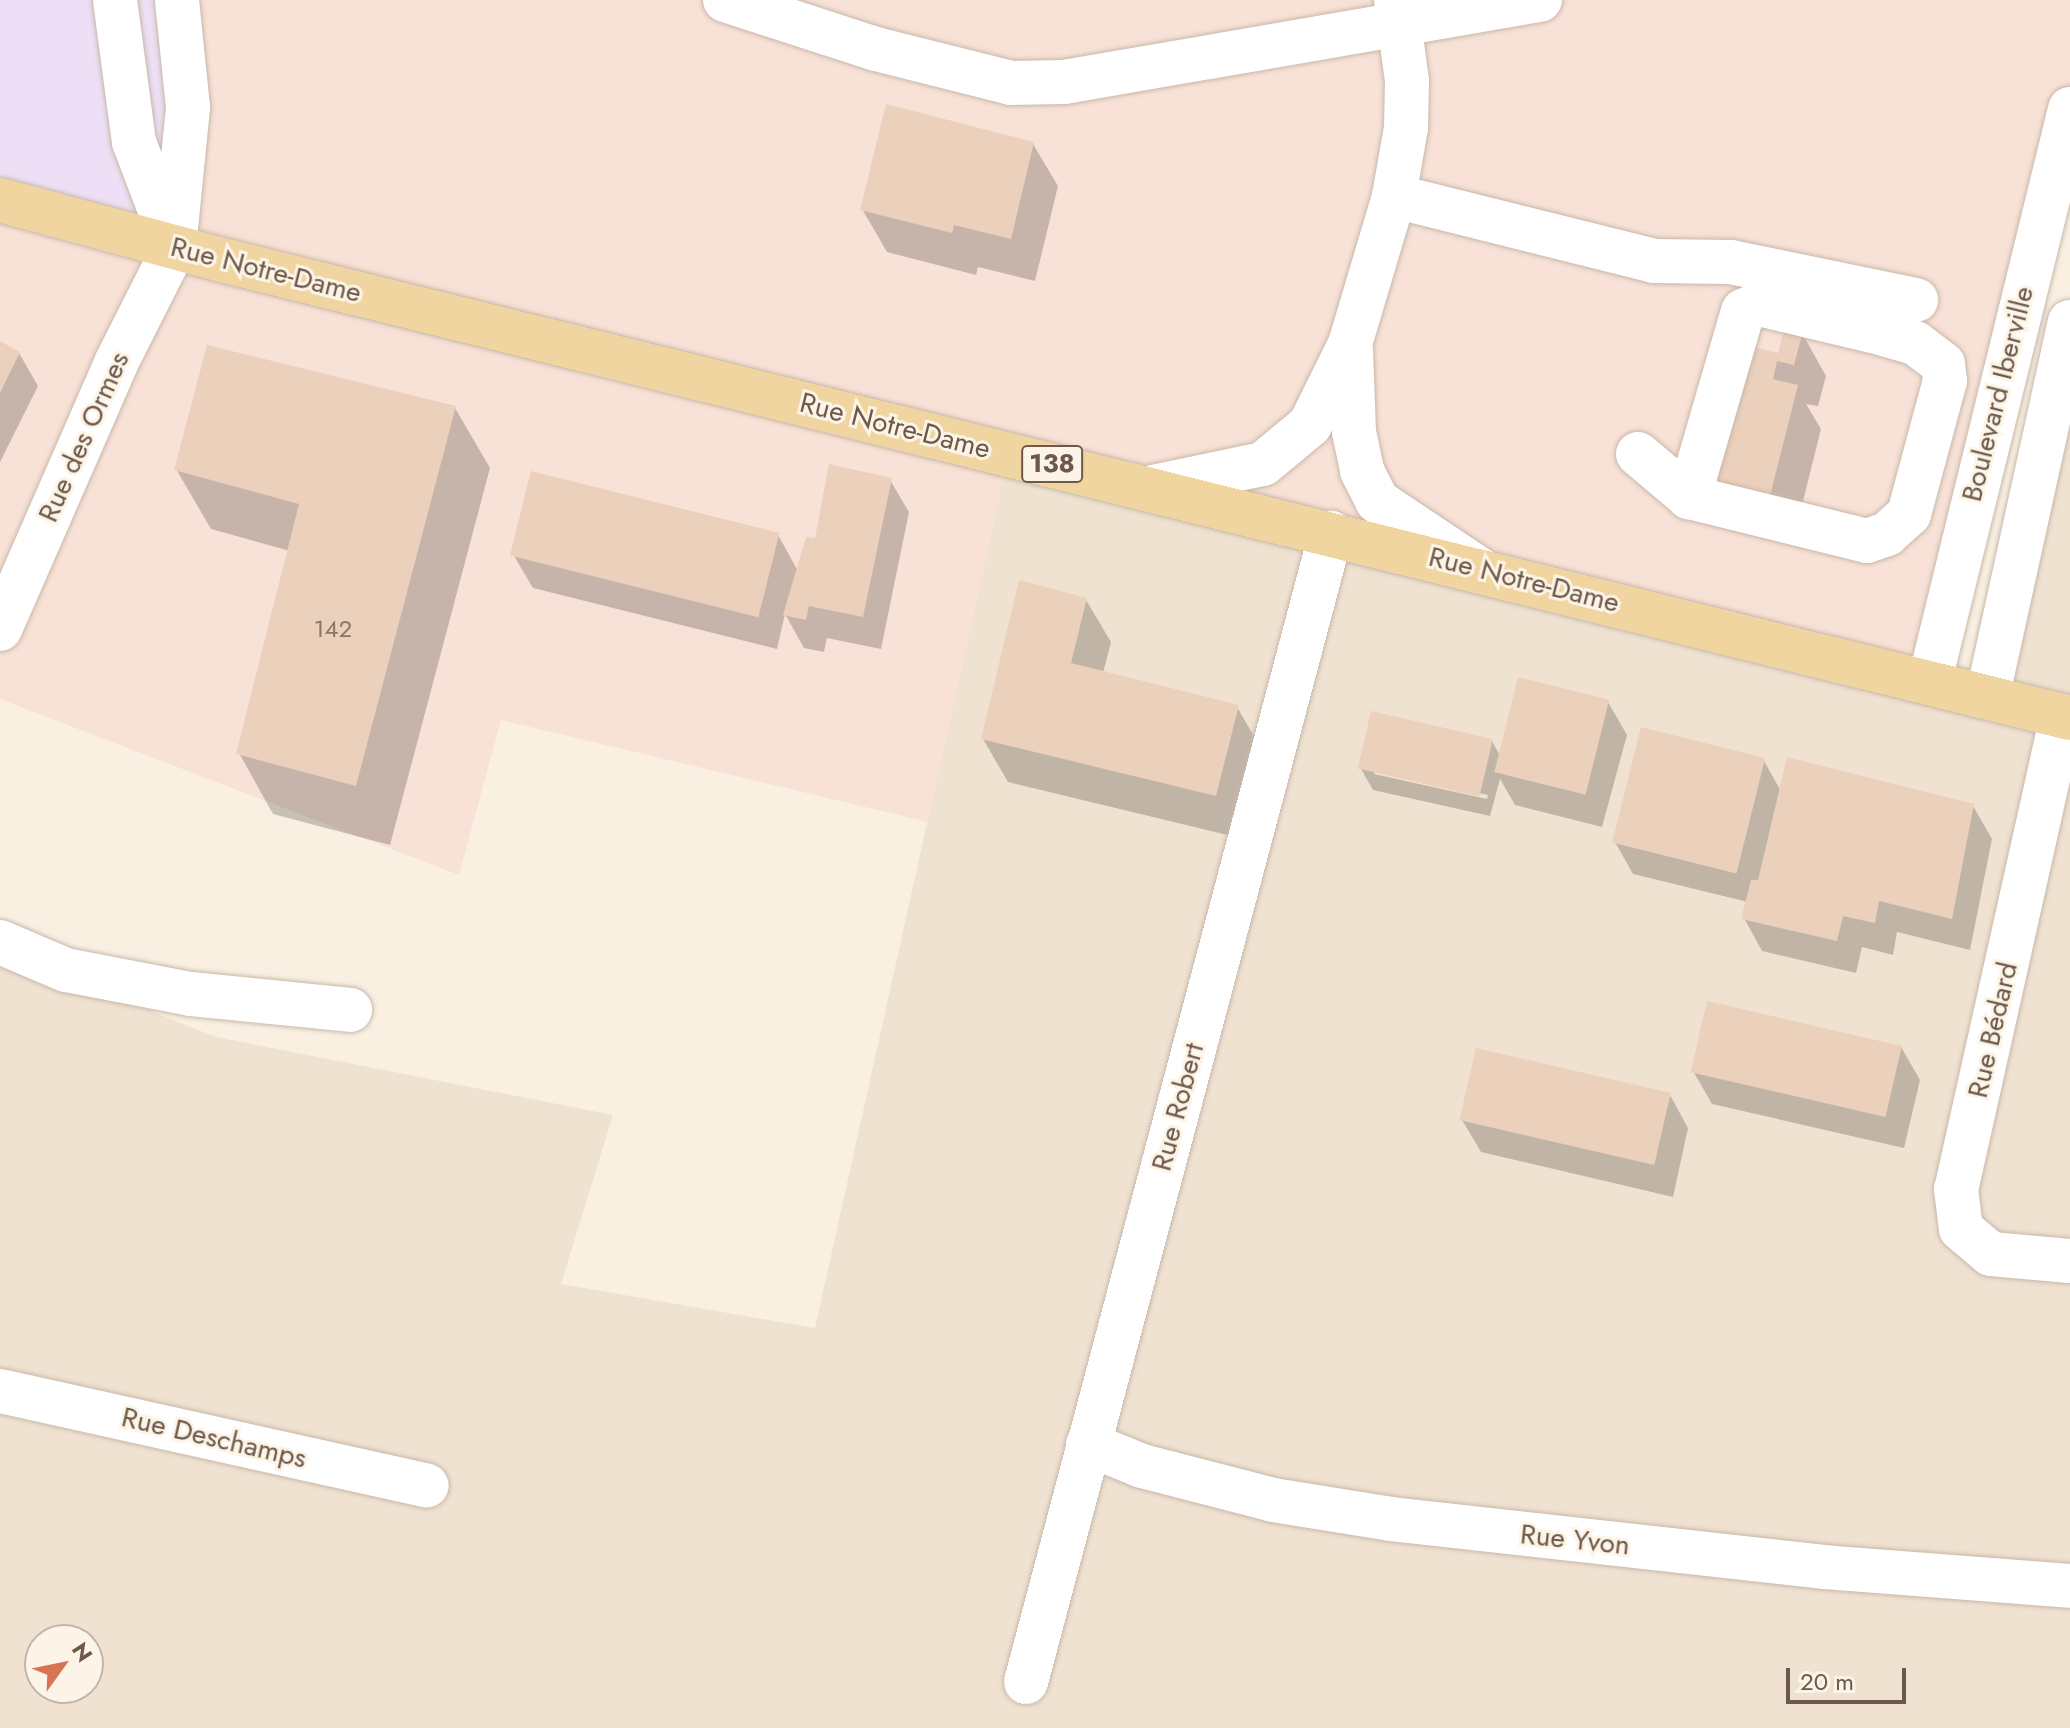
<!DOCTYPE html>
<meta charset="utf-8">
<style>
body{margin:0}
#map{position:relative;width:2070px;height:1728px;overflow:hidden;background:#f9f0e2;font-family:Jost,sans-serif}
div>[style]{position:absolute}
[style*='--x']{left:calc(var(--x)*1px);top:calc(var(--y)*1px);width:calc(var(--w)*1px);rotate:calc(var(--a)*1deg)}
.residential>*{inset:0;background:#f0e2d1}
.commercial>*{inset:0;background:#f8e1d6}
.education>*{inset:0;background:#eddff5}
.shadow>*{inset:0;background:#0003}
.building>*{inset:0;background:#ebd0bc;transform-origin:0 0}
.roads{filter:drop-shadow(0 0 2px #c8b8aa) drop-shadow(0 0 2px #c8b8aa)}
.minor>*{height:44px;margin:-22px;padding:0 22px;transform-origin:22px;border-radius:22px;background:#fff}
.major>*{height:44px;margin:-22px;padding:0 22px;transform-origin:22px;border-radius:22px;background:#f1d5a1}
span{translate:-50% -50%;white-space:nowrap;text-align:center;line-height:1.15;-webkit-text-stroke:6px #fcf5e7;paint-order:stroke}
.number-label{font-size:24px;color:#8c7667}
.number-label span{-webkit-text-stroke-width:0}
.shield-label span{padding:2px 6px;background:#fcf5e7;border:2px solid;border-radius:6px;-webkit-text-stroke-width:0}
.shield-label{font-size:26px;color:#6d584b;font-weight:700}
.street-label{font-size:28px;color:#6d584b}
.north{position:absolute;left:24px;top:1624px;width:80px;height:80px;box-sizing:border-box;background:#fcf5e7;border:2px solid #c3b6a9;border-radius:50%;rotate:57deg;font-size:22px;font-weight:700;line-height:32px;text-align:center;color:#6d584b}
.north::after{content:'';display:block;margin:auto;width:28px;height:36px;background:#d67454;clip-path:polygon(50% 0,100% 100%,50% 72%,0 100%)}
.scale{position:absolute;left:1786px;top:1668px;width:120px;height:36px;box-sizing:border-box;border:4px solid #6d584b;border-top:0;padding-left:10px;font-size:24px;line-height:28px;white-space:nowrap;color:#6d584b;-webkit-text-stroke:6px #fcf5e7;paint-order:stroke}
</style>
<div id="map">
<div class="residential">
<div style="clip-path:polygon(evenodd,2070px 322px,2070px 1728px,0 1728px,0 951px,216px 1037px,613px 1115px,561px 1284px,815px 1328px,1009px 453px,1988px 694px,2070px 322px,40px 1640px,88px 1640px,88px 1688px,40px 1688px,40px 1640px)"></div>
</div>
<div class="commercial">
<div style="clip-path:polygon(177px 0,2070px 0,2070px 109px,1930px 680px,1009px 454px,928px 822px,501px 720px,459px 875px,0 699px,0 185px)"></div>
</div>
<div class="education">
<div style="clip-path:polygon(0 0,177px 0,174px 248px,0 200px)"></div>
</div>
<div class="shadow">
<div style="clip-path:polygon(1033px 144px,1058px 186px,1035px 281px,978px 267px,976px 275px,887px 252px,862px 209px)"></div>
<div style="clip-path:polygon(1802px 333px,1826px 376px,1818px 406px,1806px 404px,1821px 429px,1794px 537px,1714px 481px,1779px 355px)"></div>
<div style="clip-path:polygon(0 344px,19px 353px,38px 386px,0 462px)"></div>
<div style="clip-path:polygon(455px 408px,490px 468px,390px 845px,273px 814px,239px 753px,290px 551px,211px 529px,176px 469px)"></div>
<div style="clip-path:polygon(890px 480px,909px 512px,881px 649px,827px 638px,824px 652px,804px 648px,785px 614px,777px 649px,533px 588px,514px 556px,778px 535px,798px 571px)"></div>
<div style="clip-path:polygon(1086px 600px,1111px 642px,1103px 673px,1237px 707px,1262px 750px,1240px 838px,1008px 782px,983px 739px)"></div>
<div style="clip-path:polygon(evenodd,1608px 702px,1627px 735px,1602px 827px,1515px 805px,1500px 779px,1490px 816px,1373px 790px,1361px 769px,1492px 741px,1500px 756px,1608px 702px,1374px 770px,1488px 795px,1487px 799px,1374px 774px,1374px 770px)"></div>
<div style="clip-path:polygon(1764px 761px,1781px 791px,1973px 806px,1992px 839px,1970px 950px,1897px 932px,1893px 955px,1862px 947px,1856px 973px,1762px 951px,1744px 918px,1748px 902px,1633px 874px,1615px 842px)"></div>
<div style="clip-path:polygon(1901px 1047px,1920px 1080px,1904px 1148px,1712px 1104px,1693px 1071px)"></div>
<div style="clip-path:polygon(1670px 1095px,1688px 1128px,1673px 1197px,1481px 1152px,1462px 1120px)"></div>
</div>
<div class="building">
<div style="clip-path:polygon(886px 104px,1034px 142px,1011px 239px,954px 225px,952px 233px,860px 210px)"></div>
<div style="clip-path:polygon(1785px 326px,1803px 331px,1794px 365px,1777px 361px,1773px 379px,1798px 385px,1770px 496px,1712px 481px,1746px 345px,1778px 353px)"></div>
<div style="clip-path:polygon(0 341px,20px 352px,0 393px)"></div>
<div style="clip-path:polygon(207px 345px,456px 406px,356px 786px,236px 754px,299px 504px,174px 470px)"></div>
<div style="clip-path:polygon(829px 464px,892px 478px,863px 617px,809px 606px,806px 620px,783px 615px,806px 537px,815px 538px)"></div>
<div style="left:531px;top:471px;width:256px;height:87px;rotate:14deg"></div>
<div style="clip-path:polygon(1019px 580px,1087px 598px,1071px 663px,1239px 705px,1216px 796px,981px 739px)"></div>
<div style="left:1518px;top:677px;width:94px;height:98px;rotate:14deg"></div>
<div style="left:1371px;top:711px;width:125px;height:59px;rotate:13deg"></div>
<div style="left:1641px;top:727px;width:128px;height:119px;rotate:14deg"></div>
<div style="clip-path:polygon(1787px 757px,1974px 804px,1952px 919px,1879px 901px,1875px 923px,1843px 916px,1837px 941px,1741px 919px,1751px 880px,1758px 880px)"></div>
<div style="left:1707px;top:1001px;width:200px;height:73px;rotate:13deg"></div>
<div style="left:1476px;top:1048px;width:200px;height:74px;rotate:13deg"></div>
</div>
<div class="roads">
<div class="minor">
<div style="--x:115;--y:0;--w:143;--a:82.4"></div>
<div style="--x:134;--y:142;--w:107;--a:69.2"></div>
<div style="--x:725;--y:0;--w:159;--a:18"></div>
<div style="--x:876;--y:49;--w:139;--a:14.1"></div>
<div style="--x:1011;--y:83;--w:53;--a:-1.1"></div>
<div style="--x:1064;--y:82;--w:483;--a:-9.8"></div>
<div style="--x:1394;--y:196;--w:268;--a:14"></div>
<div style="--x:1654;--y:261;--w:77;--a:0.7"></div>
<div style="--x:1731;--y:262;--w:189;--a:11.6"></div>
<div style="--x:1351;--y:350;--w:82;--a:87.9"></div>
<div style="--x:1354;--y:432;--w:40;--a:78"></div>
<div style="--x:1362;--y:471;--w:34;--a:63"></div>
<div style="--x:1377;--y:501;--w:123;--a:33.7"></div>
<div style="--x:1638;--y:454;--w:67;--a:40.1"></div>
<div style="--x:1689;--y:497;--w:183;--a:13.9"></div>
<div style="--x:1867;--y:541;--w:21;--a:-19"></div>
<div style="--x:1887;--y:534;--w:30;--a:-42"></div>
<div style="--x:1909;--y:514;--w:138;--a:-74.9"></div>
<div style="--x:1945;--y:381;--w:17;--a:-97"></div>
<div style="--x:1943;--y:364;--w:35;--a:-143"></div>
<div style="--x:1915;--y:343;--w:35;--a:-164"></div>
<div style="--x:1881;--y:333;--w:125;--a:-166.6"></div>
<div style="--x:1759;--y:304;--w:17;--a:156"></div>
<div style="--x:1743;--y:311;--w:194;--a:106.2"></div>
<div style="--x:1148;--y:488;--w:117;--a:-11.8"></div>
<div style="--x:1263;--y:464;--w:61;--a:-39.7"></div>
<div style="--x:1310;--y:425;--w:90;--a:-63.7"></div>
<div style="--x:1350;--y:344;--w:154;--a:-73.4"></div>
<div style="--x:1394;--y:196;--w:69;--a:-80"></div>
<div style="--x:1406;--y:128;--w:47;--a:-88.8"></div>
<div style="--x:1407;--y:81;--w:82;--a:-97.7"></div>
<div style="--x:0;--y:629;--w:290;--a:-66.4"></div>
<div style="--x:116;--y:363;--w:129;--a:-63.2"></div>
<div style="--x:174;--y:248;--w:142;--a:-84.3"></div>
<div style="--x:188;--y:107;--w:108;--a:-95.9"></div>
<div style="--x:1930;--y:680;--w:588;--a:-76.22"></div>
<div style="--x:1988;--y:694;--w:381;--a:-77.6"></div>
<div style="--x:2062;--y:716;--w:485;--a:102.6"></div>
<div style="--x:1956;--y:1189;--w:40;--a:82.9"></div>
<div style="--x:1961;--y:1229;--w:39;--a:40"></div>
<div style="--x:1991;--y:1254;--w:79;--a:5.1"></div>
<div style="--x:0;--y:942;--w:72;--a:23"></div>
<div style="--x:66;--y:970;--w:127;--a:10.9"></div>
<div style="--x:191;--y:994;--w:160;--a:5.7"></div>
<div style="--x:0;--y:1391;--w:437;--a:12.5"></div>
<div style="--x:1088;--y:1444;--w:58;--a:22.2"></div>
<div style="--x:1142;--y:1466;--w:135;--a:14.5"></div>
<div style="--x:1273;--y:1500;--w:120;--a:9.1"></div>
<div style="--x:1391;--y:1519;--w:436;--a:6.3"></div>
<div style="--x:1824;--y:1567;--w:247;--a:4.4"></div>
<div style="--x:1026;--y:1682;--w:1189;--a:-75.13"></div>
</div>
<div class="major">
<div style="--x:0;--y:200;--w:230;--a:15.1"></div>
<div style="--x:222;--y:260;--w:1904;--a:13.92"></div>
</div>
</div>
<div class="number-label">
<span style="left:333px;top:629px">142</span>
</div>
<div class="shield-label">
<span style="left:1052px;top:464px">138</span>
</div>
<div class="street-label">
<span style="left:266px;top:270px;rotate:14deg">Rue Notre-Dame</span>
<span style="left:1998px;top:394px;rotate:-76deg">Boulevard Iberville</span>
<span style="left:895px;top:426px;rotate:14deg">Rue Notre-Dame</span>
<span style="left:84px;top:437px;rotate:-66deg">Rue des Ormes</span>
<span style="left:1524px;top:580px;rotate:14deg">Rue Notre-Dame</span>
<span style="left:1993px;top:1030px;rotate:-77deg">Rue Bédard</span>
<span style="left:1178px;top:1107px;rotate:-75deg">Rue Robert</span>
<span style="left:214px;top:1438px;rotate:13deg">Rue Deschamps</span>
<span style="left:1575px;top:1540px;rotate:6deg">Rue Yvon</span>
</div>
<div class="north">N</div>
<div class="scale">20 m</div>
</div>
